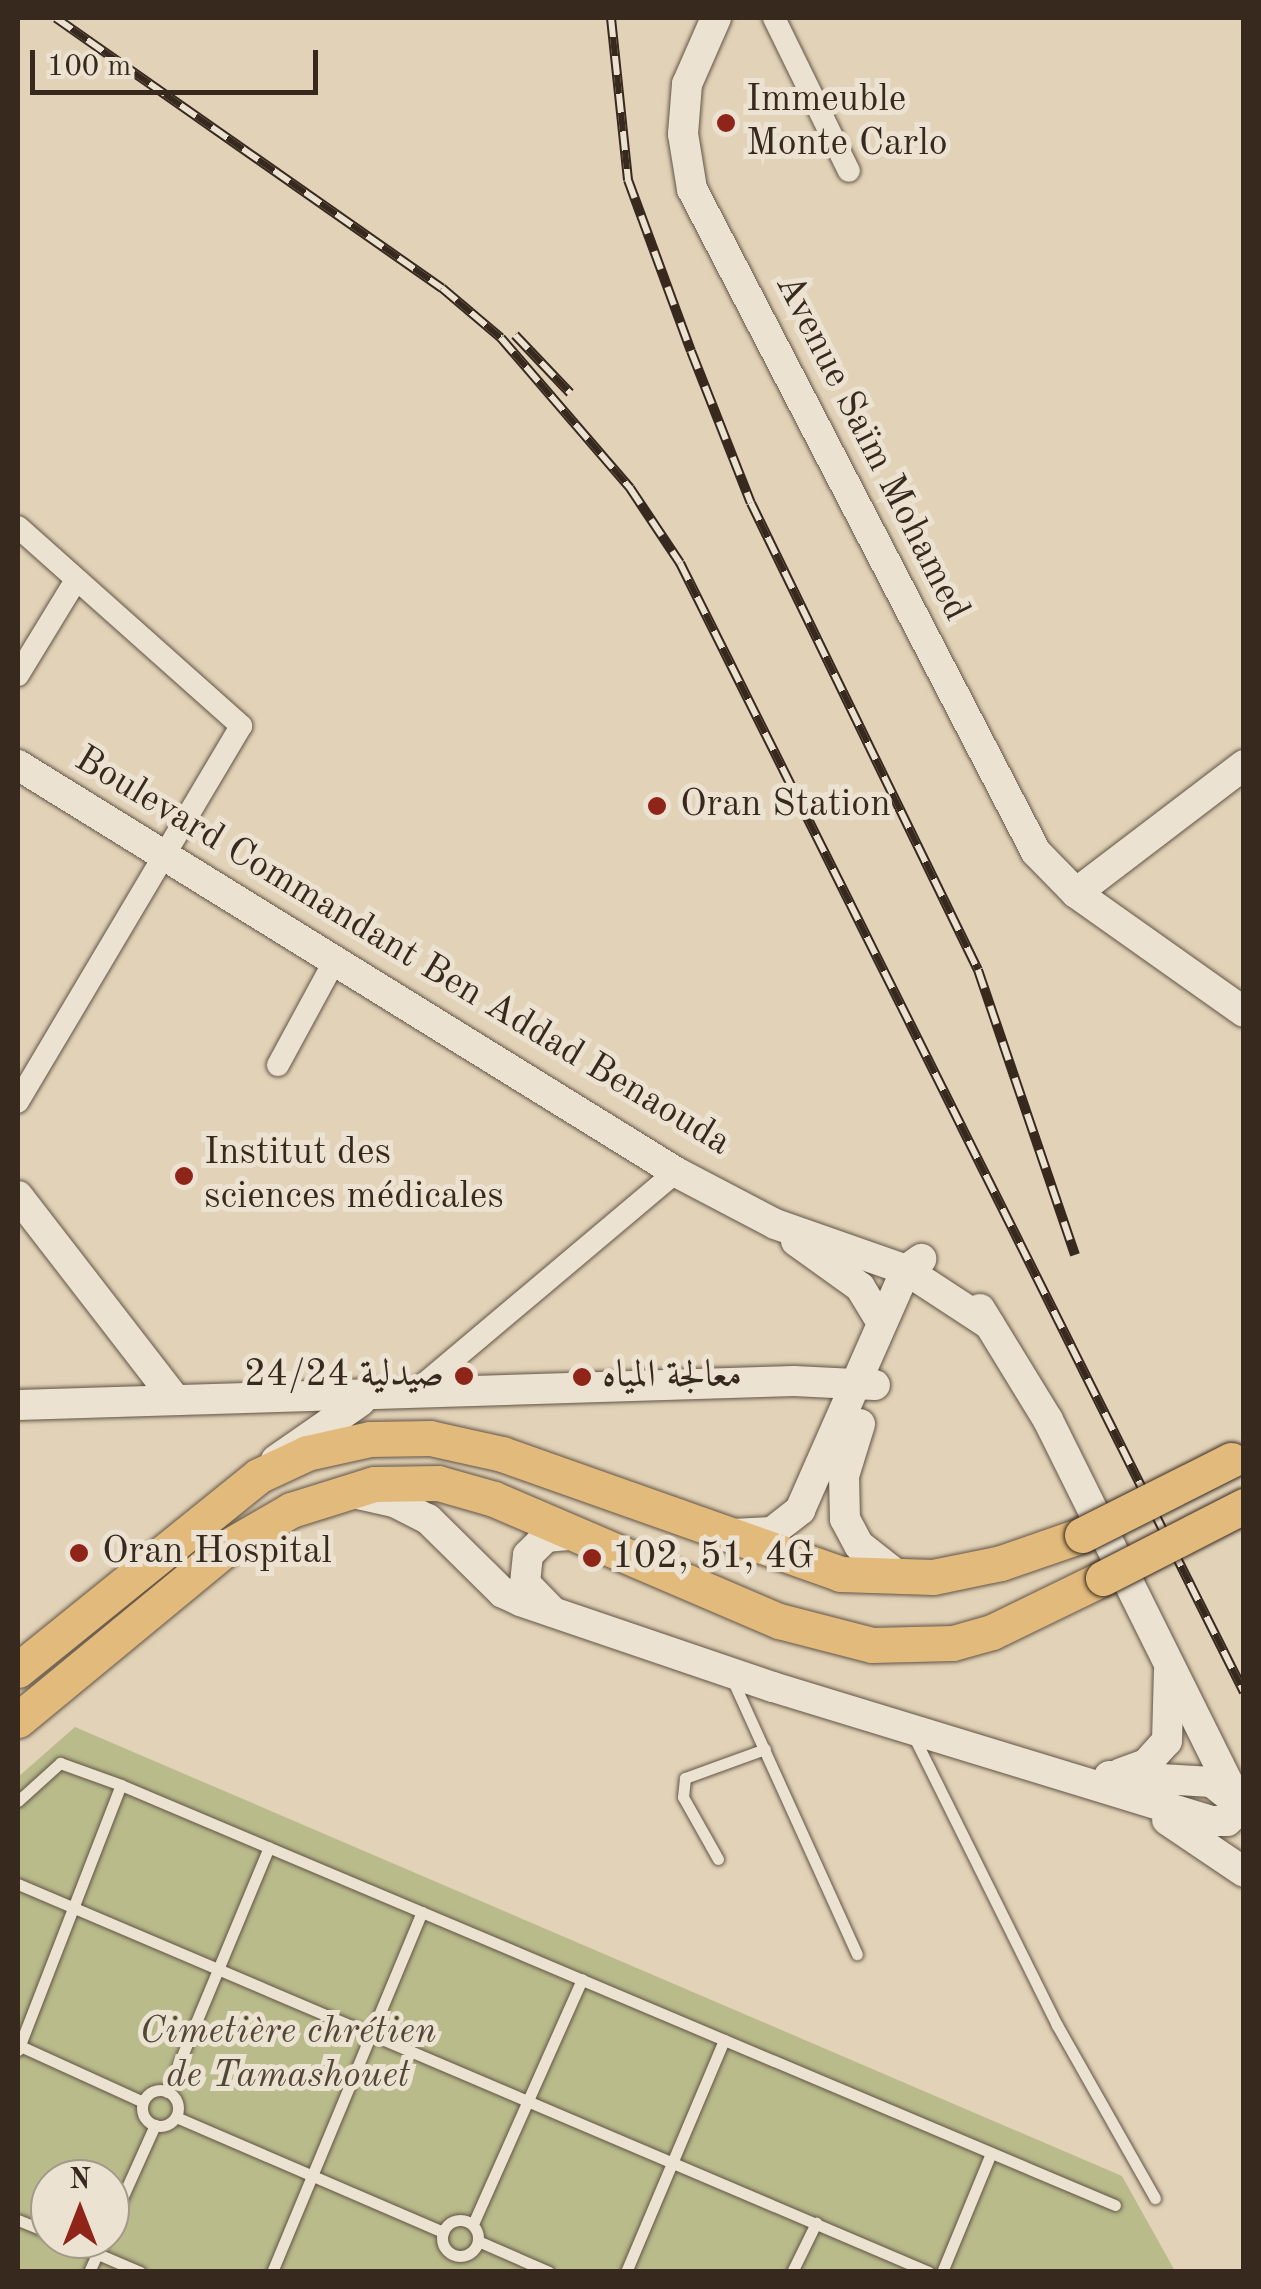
<!DOCTYPE html>
<meta charset="utf-8">
<style>
body{margin:0}
#map{position:relative;width:1261px;height:2289px;overflow:hidden;background:#e2d3b8;font-family:"Old Standard TT",Amiri,serif}
div>[style]{position:absolute}
[style*='--x']{left:calc(var(--x)*1px);top:calc(var(--y)*1px);width:calc(var(--w)*1px);rotate:calc(var(--a)*1deg)}
.green>*{inset:0;background:#b9bb8b}
.roads{filter:drop-shadow(0 0 2px #625445) drop-shadow(0 0 2px #625445)}
.lane>*{height:11px;margin:-5.5px;padding:0 5.5px;transform-origin:5.5px;border-radius:5.5px;background:#ece2d1}
.lane>.ring{margin:-5.5px;padding:0;box-sizing:content-box;background:none;border:11px solid #ece2d1;border-radius:50%}
.street>*{height:22px;margin:-11px;padding:0 11px;transform-origin:11px;border-radius:11px;background:#ece2d1}
.secondary>*{height:30px;margin:-15px;padding:0 15px;transform-origin:15px;border-radius:15px;background:#ece2d1}
.primary>*{height:35px;margin:-17.5px;padding:0 17.5px;transform-origin:17.5px;border-radius:17.5px;background:#e1ba7c}
.rail>*{height:10px;margin-top:-5px;transform-origin:0;background:repeating-linear-gradient(90deg,#ece2d1 0 19px,#38291f 0 38px);box-sizing:border-box;border-block:2px solid #38291f}
.bridges{filter:drop-shadow(0 0 2px #38291f) drop-shadow(0 0 2px #38291f)}
.primary-bridge>*{height:35px;margin:-17.5px;padding:0 17.5px;transform-origin:17.5px;border-radius:17.5px;background:#e1ba7c}
.dots>*{width:28px;height:28px;translate:-50% -50%;box-sizing:border-box;border:5px solid #ece2d1;border-radius:50%}
span{translate:-50% -50%;white-space:nowrap;text-align:center;line-height:1.15;-webkit-text-stroke:10px #ece2d1;paint-order:stroke}
.poi-label{font-size:38px;color:#38291f}
.left{translate:0 -50%;text-align:left}
.right{translate:-100% -50%;text-align:right}
.street-label{font-size:38px;color:#38291f}
.park-label{font-size:38px;color:#524635;font-style:italic}
.frame{position:absolute;inset:0;border:20px solid #38291f;pointer-events:none}
.north{position:absolute;left:30px;top:2159px;width:100px;height:100px;box-sizing:border-box;background:#ece2d1;border:2px solid #a4988a;border-radius:50%;rotate:0deg;font-size:28px;font-weight:700;line-height:40px;text-align:center;color:#38291f}
.north::after{content:'';display:block;margin:auto;width:35px;height:45px;background:#8f2418;clip-path:polygon(50% 0,100% 100%,50% 72%,0 100%)}
.scale{position:absolute;left:30px;top:50px;width:288px;height:45px;box-sizing:border-box;border:5px solid #38291f;border-top:0;padding-left:12px;font-size:30px;line-height:35px;white-space:nowrap;color:#38291f;-webkit-text-stroke:8px #ece2d1;paint-order:stroke}
</style>
<div id="map">
<div class="green">
<div style="clip-path:polygon(evenodd,75px 1727px,1122px 2176px,1175px 2271px,18px 2271px,18px 1777px,75px 1727px,50px 2179px,110px 2179px,110px 2239px,50px 2239px,50px 2179px)"></div>
</div>
<div class="roads">
<div class="lane">
<div style="--x:733;--y:1681;--w:300;--a:65.6"></div>
<div style="--x:914;--y:1737;--w:322;--a:63.6"></div>
<div style="--x:1057;--y:2025;--w:199;--a:60.5"></div>
<div style="--x:18;--y:1801;--w:57;--a:-42.1"></div>
<div style="--x:60;--y:1763;--w:65;--a:19.8"></div>
<div style="--x:121;--y:1785;--w:1079;--a:22.91"></div>
<div style="--x:718;--y:1859;--w:71;--a:-119.4"></div>
<div style="--x:683;--y:1797;--w:19;--a:-84"></div>
<div style="--x:685;--y:1778;--w:85;--a:-19.9"></div>
<div style="--x:18;--y:1884;--w:990;--a:23.07"></div>
<div style="--x:18;--y:2045;--w:137;--a:24.5"></div>
<div style="--x:18;--y:2050;--w:284;--a:-68.8"></div>
<div class="ring" style="left:142px;top:2090px;width:25px;height:25px"></div>
<div style="--x:167;--y:2092;--w:265;--a:-67.4"></div>
<div style="--x:176;--y:2117;--w:291;--a:23.3"></div>
<div style="--x:18;--y:2220;--w:35;--a:22"></div>
<div class="ring" style="left:442px;top:2220px;width:25px;height:25px"></div>
<div style="--x:473;--y:2224;--w:268;--a:-66"></div>
<div style="--x:110;--y:2225;--w:110;--a:-65.8"></div>
<div style="--x:63;--y:2239;--w:84;--a:23.2"></div>
<div style="--x:478;--y:2241;--w:77;--a:23.6"></div>
<div style="--x:89;--y:2272;--w:36;--a:-66"></div>
<div style="--x:272;--y:2272;--w:390;--a:-67.4"></div>
<div style="--x:626;--y:2272;--w:252;--a:-67.1"></div>
<div style="--x:792;--y:2272;--w:55;--a:-63.9"></div>
<div style="--x:942;--y:2272;--w:129;--a:-67.6"></div>
</div>
<div class="street">
<div style="--x:774;--y:18;--w:170;--a:63.9"></div>
<div style="--x:18;--y:527;--w:299;--a:41.7"></div>
<div style="--x:241;--y:726;--w:437;--a:120.7"></div>
<div style="--x:18;--y:675;--w:111;--a:-58.6"></div>
<div style="--x:278;--y:1065;--w:117;--a:-61.5"></div>
<div style="--x:411;--y:1395;--w:346;--a:-40.1"></div>
</div>
<div class="secondary">
<div style="--x:716;--y:18;--w:72;--a:113.7"></div>
<div style="--x:687;--y:84;--w:50;--a:94.6"></div>
<div style="--x:683;--y:134;--w:56;--a:80.7"></div>
<div style="--x:692;--y:189;--w:747;--a:62.58"></div>
<div style="--x:1036;--y:852;--w:57;--a:45.7"></div>
<div style="--x:1076;--y:893;--w:206;--a:35.3"></div>
<div style="--x:18;--y:765;--w:774;--a:31.74"></div>
<div style="--x:676;--y:1172;--w:112;--a:27.7"></div>
<div style="--x:775;--y:1224;--w:139;--a:19.3"></div>
<div style="--x:906;--y:1270;--w:100;--a:33.2"></div>
<div style="--x:1076;--y:893;--w:211;--a:-37.3"></div>
<div style="--x:18;--y:1196;--w:255;--a:52.3"></div>
<div style="--x:796;--y:1241;--w:79;--a:35.7"></div>
<div style="--x:860;--y:1287;--w:42;--a:58.6"></div>
<div style="--x:980;--y:1309;--w:130;--a:58.5"></div>
<div style="--x:1048;--y:1420;--w:424;--a:63.6"></div>
<div style="--x:18;--y:1405;--w:776;--a:-1.77"></div>
<div style="--x:794;--y:1381;--w:81;--a:2.8"></div>
<div style="--x:860;--y:1424;--w:54;--a:107.1"></div>
<div style="--x:844;--y:1476;--w:43;--a:88.7"></div>
<div style="--x:845;--y:1519;--w:30;--a:62"></div>
<div style="--x:859;--y:1545;--w:55;--a:38.3"></div>
<div style="--x:276;--y:1460;--w:103;--a:-34.8"></div>
<div style="--x:354;--y:1493;--w:41;--a:12.7"></div>
<div style="--x:394;--y:1502;--w:38;--a:27"></div>
<div style="--x:428;--y:1519;--w:105;--a:44.6"></div>
<div style="--x:503;--y:1593;--w:19;--a:25"></div>
<div style="--x:520;--y:1601;--w:267;--a:18.8"></div>
<div style="--x:773;--y:1687;--w:458;--a:17"></div>
<div style="--x:1211;--y:1821;--w:16;--a:0"></div>
<div style="--x:1227;--y:1821;--w:15;--a:-42"></div>
<div style="--x:1238;--y:1811;--w:7;--a:-82"></div>
<div style="--x:1239;--y:1804;--w:35;--a:-141"></div>
<div style="--x:1212;--y:1782;--w:103;--a:-176.7"></div>
<div style="--x:732;--y:1534;--w:40;--a:-2.9"></div>
<div style="--x:772;--y:1532;--w:36;--a:-38"></div>
<div style="--x:800;--y:1510;--w:262;--a:-66.2"></div>
<div style="--x:906;--y:1270;--w:19;--a:-36"></div>
<div style="--x:550;--y:1609;--w:36;--a:-134"></div>
<div style="--x:525;--y:1583;--w:28;--a:-84"></div>
<div style="--x:528;--y:1555;--w:25;--a:-45"></div>
<div style="--x:546;--y:1537;--w:33;--a:-5"></div>
<div style="--x:1121;--y:1773;--w:27;--a:-20"></div>
<div style="--x:1146;--y:1764;--w:31;--a:-48"></div>
<div style="--x:1167;--y:1741;--w:70;--a:-88.4"></div>
<div style="--x:1167;--y:1820;--w:93;--a:34"></div>
</div>
<div class="primary">
<div style="--x:18;--y:1670;--w:309;--a:-38.9"></div>
<div style="--x:258;--y:1476;--w:54;--a:-25.1"></div>
<div style="--x:307;--y:1453;--w:65;--a:-12.5"></div>
<div style="--x:370;--y:1439;--w:60;--a:-1"></div>
<div style="--x:430;--y:1438;--w:74;--a:12.5"></div>
<div style="--x:502;--y:1454;--w:359;--a:19.5"></div>
<div style="--x:840;--y:1574;--w:93;--a:1.8"></div>
<div style="--x:933;--y:1577;--w:69;--a:-11.6"></div>
<div style="--x:1001;--y:1563;--w:86;--a:-19.1"></div>
<div style="--x:18;--y:1720;--w:273;--a:-39.5"></div>
<div style="--x:229;--y:1546;--w:72;--a:-30.1"></div>
<div style="--x:291;--y:1510;--w:87;--a:-17.4"></div>
<div style="--x:374;--y:1484;--w:64;--a:-0.9"></div>
<div style="--x:438;--y:1483;--w:58;--a:15.9"></div>
<div style="--x:494;--y:1499;--w:310;--a:23.2"></div>
<div style="--x:779;--y:1621;--w:96;--a:14.5"></div>
<div style="--x:872;--y:1645;--w:81;--a:-1.4"></div>
<div style="--x:953;--y:1643;--w:41;--a:-15.8"></div>
<div style="--x:992;--y:1632;--w:123;--a:-25.9"></div>
</div>
</div>
<div class="rail">
<div style="--x:56;--y:18;--w:471;--a:35"></div>
<div style="--x:442;--y:288;--w:77;--a:40.3"></div>
<div style="--x:501;--y:338;--w:198;--a:49.3"></div>
<div style="--x:630;--y:488;--w:90;--a:56.3"></div>
<div style="--x:680;--y:563;--w:1262;--a:63.46"></div>
<div style="--x:611;--y:18;--w:163;--a:84"></div>
<div style="--x:628;--y:180;--w:182;--a:69.8"></div>
<div style="--x:691;--y:351;--w:163;--a:68.5"></div>
<div style="--x:751;--y:503;--w:519;--a:64.08"></div>
<div style="--x:978;--y:970;--w:301;--a:71.2"></div>
<div style="--x:515;--y:335;--w:80;--a:46.5"></div>
</div>
<div class="bridges">
<div class="primary-bridge">
<div style="--x:1082;--y:1535;--w:167;--a:-26.7"></div>
<div style="--x:1103;--y:1578;--w:158;--a:-27.1"></div>
</div>
</div>
<div class="dots">
<div style="left:726px;top:123px;background:#8f2418"></div>
<div style="left:657px;top:806px;background:#8f2418"></div>
<div style="left:184px;top:1176px;background:#8f2418"></div>
<div style="left:464px;top:1376px;background:#8f2418"></div>
<div style="left:582px;top:1377px;background:#8f2418"></div>
<div style="left:79px;top:1553px;background:#8f2418"></div>
<div style="left:592px;top:1558px;background:#8f2418"></div>
</div>
<div class="poi-label">
<span class="left" style="left:746px;top:123px">Immeuble<br>Monte Carlo</span>
<span class="left" style="left:680px;top:806px">Oran Station</span>
<span class="left" style="left:204px;top:1176px">Institut des<br>sciences médicales</span>
<span class="right" style="left:444px;top:1376px">صيدلية 24/24</span>
<span class="left" style="left:602px;top:1377px">معالجة المياه</span>
<span class="left" style="left:102px;top:1553px">Oran Hospital</span>
<span class="left" style="left:612px;top:1558px">102, 51, 4G</span>
</div>
<div class="street-label">
<span style="left:871px;top:448px;rotate:63deg">Avenue Saïm Mohamed</span>
<span style="left:402px;top:952px;rotate:31deg">Boulevard Commandant Ben Addad Benaouda</span>
</div>
<div class="park-label">
<span style="left:288px;top:2055px">Cimetière chrétien<br>de Tamashouet</span>
</div>
<div class="frame"></div>
<div class="north">N</div>
<div class="scale">100 m</div>
</div>
